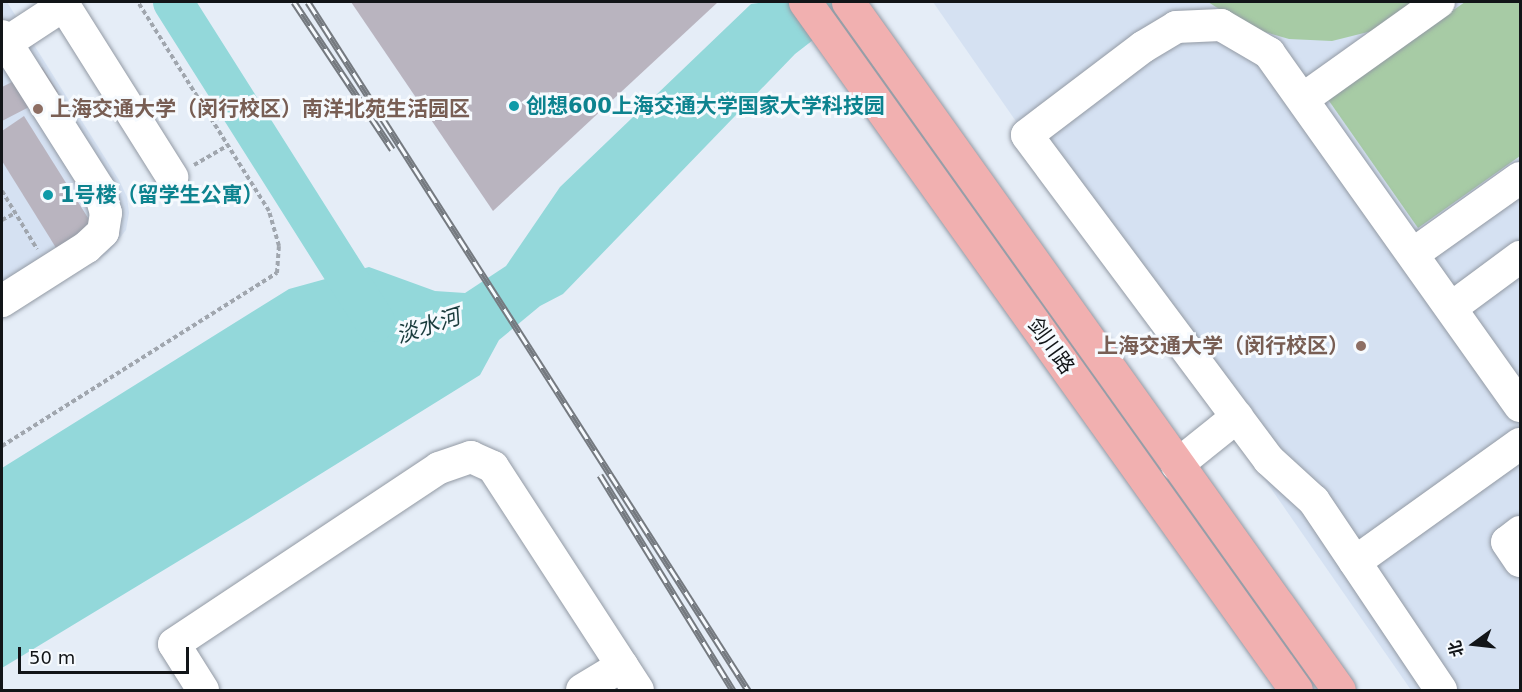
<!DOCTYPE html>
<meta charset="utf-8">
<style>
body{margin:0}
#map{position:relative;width:1522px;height:692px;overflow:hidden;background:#e5edf7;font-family:"DejaVu Sans","Noto Sans SC",sans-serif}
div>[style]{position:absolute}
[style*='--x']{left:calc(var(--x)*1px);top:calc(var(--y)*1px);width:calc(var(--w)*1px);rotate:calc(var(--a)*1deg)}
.built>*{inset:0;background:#d5e1f2}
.green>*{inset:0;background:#a7cba5}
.water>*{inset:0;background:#93d8da}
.river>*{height:40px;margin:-20px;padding:0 20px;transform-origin:20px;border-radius:20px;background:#93d8da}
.building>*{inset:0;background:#b9b4bf}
.path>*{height:4px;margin-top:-2px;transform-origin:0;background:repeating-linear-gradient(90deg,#a0a6ae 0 4.5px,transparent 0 7.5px)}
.roads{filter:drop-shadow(0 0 2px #939aa4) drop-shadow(0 0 2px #939aa4)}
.minor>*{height:32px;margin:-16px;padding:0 16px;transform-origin:16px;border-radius:16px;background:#fff}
.major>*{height:33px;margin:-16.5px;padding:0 16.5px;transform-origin:16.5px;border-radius:16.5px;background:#f1b0b0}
.rail>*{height:7px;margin-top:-3.5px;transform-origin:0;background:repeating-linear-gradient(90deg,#f6fafe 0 14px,#757a80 0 28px);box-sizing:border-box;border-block:2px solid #757a80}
.dots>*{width:16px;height:16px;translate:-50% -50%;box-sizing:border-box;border:3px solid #f6fafe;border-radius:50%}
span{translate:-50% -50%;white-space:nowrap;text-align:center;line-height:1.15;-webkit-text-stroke:6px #f6fafe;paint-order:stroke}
.culture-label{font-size:21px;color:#0d838f;font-weight:700}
.left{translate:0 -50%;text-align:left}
.education-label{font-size:21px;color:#785e54;font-weight:700}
.right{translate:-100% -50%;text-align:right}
.street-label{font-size:21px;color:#121518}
.water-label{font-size:22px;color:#193b3c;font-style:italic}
.frame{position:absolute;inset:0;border:3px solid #121518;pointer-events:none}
.north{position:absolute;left:1444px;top:614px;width:60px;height:60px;-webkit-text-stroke:4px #f6fafe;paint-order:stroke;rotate:255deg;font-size:16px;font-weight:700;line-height:24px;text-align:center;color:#121518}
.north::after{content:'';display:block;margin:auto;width:21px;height:27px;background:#121518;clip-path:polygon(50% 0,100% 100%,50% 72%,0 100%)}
.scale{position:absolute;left:18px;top:647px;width:171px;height:27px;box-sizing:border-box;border:3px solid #121518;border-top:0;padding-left:8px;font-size:18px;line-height:21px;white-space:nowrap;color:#121518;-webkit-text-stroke:4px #f6fafe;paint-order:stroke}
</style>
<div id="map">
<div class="built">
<div style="clip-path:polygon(2px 2px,7px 2px,119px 180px,127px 197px,129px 213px,126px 230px,108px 253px,2px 319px)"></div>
<div style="clip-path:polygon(933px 2px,1520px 2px,1520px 690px,1411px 690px)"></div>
</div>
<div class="green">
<div style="clip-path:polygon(1208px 2px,1414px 2px,1372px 31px,1332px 41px,1289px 39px,1248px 27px)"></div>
<div style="clip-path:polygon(1465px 2px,1520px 3px,1520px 156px,1418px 228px,1327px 98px)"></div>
</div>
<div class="water">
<div style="clip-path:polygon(766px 2px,862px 2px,795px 54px,563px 294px,540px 306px,499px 340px,480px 375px,248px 519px,2px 668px,2px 468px,289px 289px,369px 267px,435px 291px,465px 293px,506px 266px,560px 187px,751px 4px)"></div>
</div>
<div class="river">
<div style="--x:173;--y:2;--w:378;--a:57.7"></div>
</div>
<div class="building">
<div style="clip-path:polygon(351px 2px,718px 2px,493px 211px)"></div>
<div style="clip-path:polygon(42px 67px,58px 92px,2px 121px,2px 87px)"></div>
<div style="clip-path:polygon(24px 116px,95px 229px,58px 251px,2px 161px,2px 131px)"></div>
</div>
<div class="path">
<div style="--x:194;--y:165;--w:39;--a:-30"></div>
<div style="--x:2;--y:191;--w:68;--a:58.9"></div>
<div style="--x:2;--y:220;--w:15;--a:-28"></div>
<div style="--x:2;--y:446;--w:325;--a:-32.2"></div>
<div style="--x:277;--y:273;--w:27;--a:-86"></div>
<div style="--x:279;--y:246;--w:36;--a:-106"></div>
<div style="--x:269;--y:211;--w:247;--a:-122.1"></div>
</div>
<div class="roads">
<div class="minor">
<div style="--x:62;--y:2;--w:207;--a:57.8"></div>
<div style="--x:2;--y:36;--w:181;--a:57.6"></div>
<div style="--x:99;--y:189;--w:25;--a:74"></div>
<div style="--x:106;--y:213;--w:19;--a:99"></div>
<div style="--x:103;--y:232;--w:22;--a:137"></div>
<div style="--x:87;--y:247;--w:101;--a:147.6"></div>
<div style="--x:6;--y:43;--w:69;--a:-33.2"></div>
<div style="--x:1303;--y:99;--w:167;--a:-35.5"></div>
<div style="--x:1413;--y:254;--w:131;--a:-35.4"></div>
<div style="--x:1451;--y:308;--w:86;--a:-36.5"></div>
<div style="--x:1177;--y:465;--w:77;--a:-38.7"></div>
<div style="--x:1520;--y:532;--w:16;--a:142"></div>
<div style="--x:1507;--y:542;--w:23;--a:56"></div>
<div style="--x:1355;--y:562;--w:203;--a:-35.6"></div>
<div style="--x:203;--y:690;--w:54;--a:-122.2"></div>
<div style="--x:174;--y:644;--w:318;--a:-33.6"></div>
<div style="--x:439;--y:468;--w:34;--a:-19"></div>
<div style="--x:471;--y:457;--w:24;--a:24"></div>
<div style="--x:493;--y:467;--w:266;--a:57"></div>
<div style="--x:582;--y:690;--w:47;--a:-31"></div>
<div style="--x:1441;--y:690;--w:228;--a:-123.9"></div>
<div style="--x:1314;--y:501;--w:61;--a:-137.7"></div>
<div style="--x:1269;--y:460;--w:405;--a:-126.7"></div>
<div style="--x:1027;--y:135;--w:146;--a:-37.2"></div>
<div style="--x:1143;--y:47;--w:39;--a:-31"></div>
<div style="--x:1176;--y:27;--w:45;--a:-2.5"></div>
<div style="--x:1221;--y:25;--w:56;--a:30.3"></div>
<div style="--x:1269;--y:53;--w:433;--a:54.6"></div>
</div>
<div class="major">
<div style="--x:805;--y:2;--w:845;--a:54.49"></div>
<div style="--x:848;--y:2;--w:845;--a:54.49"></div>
</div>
</div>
<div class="rail">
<div style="--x:294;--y:2;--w:177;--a:56.3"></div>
<div style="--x:308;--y:2;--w:817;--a:57.4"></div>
<div style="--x:600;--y:475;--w:253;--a:58.3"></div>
</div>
<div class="dots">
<div style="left:514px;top:106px;background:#0f9aa8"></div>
<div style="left:38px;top:109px;background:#8d6e63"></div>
<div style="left:48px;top:195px;background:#0f9aa8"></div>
<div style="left:1361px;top:346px;background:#8d6e63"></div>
</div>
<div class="culture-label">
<span class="left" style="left:526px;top:106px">创想600上海交通大学国家大学科技园</span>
<span class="left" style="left:60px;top:195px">1号楼（留学生公寓）</span>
</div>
<div class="education-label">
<span class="left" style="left:50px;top:109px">上海交通大学（闵行校区）南洋北苑生活园区</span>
<span class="right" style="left:1349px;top:346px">上海交通大学（闵行校区）</span>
</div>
<div class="street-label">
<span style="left:1051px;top:346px;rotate:54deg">剑川路</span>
</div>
<div class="water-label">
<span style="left:428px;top:326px;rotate:-18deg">淡水河</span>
</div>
<div class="frame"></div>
<div class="north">北</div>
<div class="scale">50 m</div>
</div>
